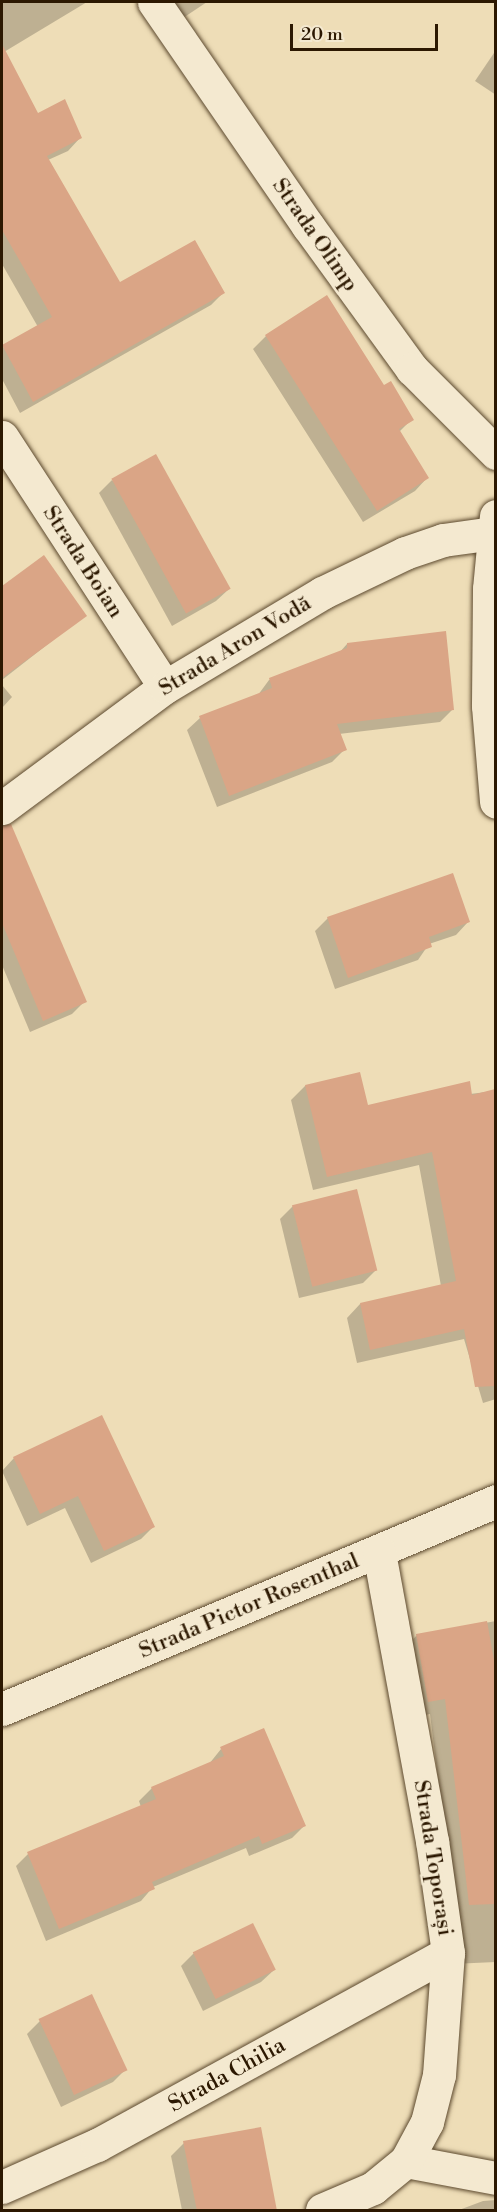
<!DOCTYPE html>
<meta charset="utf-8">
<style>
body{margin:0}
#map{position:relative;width:497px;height:2212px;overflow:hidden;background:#eeddb7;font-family:"Libre Bodoni",serif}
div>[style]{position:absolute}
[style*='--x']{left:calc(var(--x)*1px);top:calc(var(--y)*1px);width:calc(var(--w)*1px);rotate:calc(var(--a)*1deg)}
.shadow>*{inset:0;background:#0003}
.building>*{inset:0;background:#daa586;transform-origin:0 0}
.roads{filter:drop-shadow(0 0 2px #5c492e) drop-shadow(0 0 2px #5c492e)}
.street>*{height:33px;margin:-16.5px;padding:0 16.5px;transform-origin:16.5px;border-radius:16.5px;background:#f4e9d0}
.secondary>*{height:33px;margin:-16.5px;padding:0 16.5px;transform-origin:16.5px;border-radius:16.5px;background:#f4e9d0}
span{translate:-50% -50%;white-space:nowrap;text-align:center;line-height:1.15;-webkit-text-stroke:4.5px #f4e9d0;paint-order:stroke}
.street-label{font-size:22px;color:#2c1801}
.frame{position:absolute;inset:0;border:3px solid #2c1801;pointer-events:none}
.scale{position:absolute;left:290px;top:24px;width:148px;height:27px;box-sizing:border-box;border:3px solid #2c1801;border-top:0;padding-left:8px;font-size:18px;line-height:21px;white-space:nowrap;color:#2c1801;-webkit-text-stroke:4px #f4e9d0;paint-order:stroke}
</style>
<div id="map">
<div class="shadow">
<div style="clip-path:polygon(2px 2px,87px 2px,4px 52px,37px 115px,80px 138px,68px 151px,48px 160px,119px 284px,223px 293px,211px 305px,20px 413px,2px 379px,2px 348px,38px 327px,2px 264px)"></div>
<div style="clip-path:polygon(159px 2px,207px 2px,174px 24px)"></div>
<div style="clip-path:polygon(496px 50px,496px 95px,475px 81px)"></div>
<div style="clip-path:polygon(326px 297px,383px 387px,412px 419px,399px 432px,427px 478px,415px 491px,363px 522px,253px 349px,266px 336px)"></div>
<div style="clip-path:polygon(112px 480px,229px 589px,216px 601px,172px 626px,99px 493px)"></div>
<div style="clip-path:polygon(44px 557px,85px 615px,2px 680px,2px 587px)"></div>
<div style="clip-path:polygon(347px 644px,453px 709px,440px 722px,339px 734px,345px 749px,332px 762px,217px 807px,187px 730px,200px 718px,258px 695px,269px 680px,339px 653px)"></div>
<div style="clip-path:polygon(2px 685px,12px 697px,2px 708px)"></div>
<div style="clip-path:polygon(21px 853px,85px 1001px,72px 1014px,30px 1032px,2px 965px,2px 862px)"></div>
<div style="clip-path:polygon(328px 918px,468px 922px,456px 935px,429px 944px,418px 960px,335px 989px,315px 931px)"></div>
<div style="clip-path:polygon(359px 1074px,367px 1107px,494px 1091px,496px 1399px,483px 1403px,464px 1339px,357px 1363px,347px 1318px,360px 1304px,441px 1286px,419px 1165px,313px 1190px,291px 1100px,305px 1086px)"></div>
<div style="clip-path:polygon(293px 1206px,376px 1270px,363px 1283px,299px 1298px,280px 1219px)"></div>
<div style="clip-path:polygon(14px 1458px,153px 1527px,141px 1539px,91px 1563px,65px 1508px,27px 1526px,2px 1471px)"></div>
<div style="clip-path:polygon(496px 1621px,496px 1962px,452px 1964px,445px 1836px,430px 1714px,413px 1717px,402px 1651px,417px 1635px)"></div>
<div style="clip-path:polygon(221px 1749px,304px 1826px,292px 1838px,249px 1856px,246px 1848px,153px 1887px,141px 1901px,46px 1941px,16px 1866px,28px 1854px,141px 1807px,139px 1801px,152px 1788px,209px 1764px)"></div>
<div style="clip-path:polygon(194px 1953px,274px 1970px,261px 1982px,203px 2011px,181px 1966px)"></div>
<div style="clip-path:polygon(40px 2021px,126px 2069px,113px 2082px,61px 2107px,27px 2034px)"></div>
<div style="clip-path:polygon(184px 2143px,275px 2210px,182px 2210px,171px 2156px)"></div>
<div style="clip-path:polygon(496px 2200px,496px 2210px,459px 2210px,483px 2201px)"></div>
</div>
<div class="building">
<div style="clip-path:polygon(2px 44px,38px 113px,65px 99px,82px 138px,47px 156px,120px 282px,195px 240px,225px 293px,33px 402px,2px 345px,52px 317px,2px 230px)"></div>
<div style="clip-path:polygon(327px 295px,384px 385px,391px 381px,414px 420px,399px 429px,429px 478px,377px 511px,265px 335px)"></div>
<div style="left:156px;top:454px;width:154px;height:51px;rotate:61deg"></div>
<div style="clip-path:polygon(44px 555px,87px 616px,2px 678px,2px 586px)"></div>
<div style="clip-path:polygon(446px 631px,454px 710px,337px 724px,347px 750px,229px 796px,199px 716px,272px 688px,269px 678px,347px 648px,347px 643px)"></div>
<div style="clip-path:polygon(11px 824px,87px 1002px,43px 1021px,2px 923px,2px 826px)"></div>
<div style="clip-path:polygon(453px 873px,470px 922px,429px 937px,432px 947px,348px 978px,327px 917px)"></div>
<div style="clip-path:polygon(360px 1072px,368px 1105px,470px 1081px,472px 1095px,495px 1089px,495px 1386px,475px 1387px,464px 1329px,370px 1350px,360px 1303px,456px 1281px,432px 1152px,327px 1177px,305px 1085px)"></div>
<div style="left:357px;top:1189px;width:84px;height:67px;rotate:76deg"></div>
<div style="clip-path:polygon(102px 1415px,155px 1527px,104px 1551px,78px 1496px,40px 1514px,13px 1457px)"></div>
<div style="clip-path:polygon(487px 1621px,495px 1666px,495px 1904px,469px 1905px,445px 1699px,428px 1702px,416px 1634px)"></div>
<div style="clip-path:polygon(264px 1728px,306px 1826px,262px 1844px,259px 1836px,152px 1882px,155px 1889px,59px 1929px,27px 1852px,156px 1799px,151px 1787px,224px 1756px,220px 1747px)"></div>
<div style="left:253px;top:1923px;width:52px;height:67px;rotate:64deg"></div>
<div style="left:92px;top:1994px;width:84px;height:59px;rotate:65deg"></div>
<div style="clip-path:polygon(261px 2127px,277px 2211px,197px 2211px,183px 2141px)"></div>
</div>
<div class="roads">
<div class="street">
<div style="--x:154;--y:2;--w:272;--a:55.5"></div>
<div style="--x:308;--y:226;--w:177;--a:54"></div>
<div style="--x:412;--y:369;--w:119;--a:45"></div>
<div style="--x:2;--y:437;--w:298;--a:56.9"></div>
<div style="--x:2;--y:808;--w:203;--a:-36.6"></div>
<div style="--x:165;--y:687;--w:183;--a:-30.9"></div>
<div style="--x:322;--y:593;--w:92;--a:-25.7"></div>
<div style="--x:405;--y:553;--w:40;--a:-18.9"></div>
<div style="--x:443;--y:540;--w:50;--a:-8"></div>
<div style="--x:2;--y:1709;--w:536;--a:-22.83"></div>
<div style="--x:406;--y:2161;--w:92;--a:10.7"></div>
<div style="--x:2;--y:2187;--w:104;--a:-23.9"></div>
<div style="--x:97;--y:2145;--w:400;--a:-28.7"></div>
<div style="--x:322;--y:2210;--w:56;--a:-23.3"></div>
<div style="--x:373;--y:2188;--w:43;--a:-39.3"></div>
<div style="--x:406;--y:2161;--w:44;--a:-61.7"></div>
<div style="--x:427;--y:2122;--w:49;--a:-75.7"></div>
<div style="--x:439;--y:2075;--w:122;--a:-85.8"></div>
<div style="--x:448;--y:1953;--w:113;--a:-98.1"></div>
<div style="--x:432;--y:1841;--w:295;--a:-100.4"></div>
</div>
<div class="secondary">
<div style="--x:496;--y:516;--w:73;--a:95.5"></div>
<div style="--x:489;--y:589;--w:117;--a:90.5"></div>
<div style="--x:488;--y:706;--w:96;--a:85.2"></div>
</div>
</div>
<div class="street-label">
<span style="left:315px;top:235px;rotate:55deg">Strada Olimp</span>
<span style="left:83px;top:562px;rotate:57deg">Strada Boian</span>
<span style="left:235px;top:646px;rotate:-31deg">Strada Aron Vodă</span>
<span style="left:249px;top:1606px;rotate:-23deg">Strada Pictor Rosenthal</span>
<span style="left:433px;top:1858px;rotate:81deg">Strada Toporași</span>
<span style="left:227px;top:2075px;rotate:-29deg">Strada Chilia</span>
</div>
<div class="frame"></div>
<div class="scale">20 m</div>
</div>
